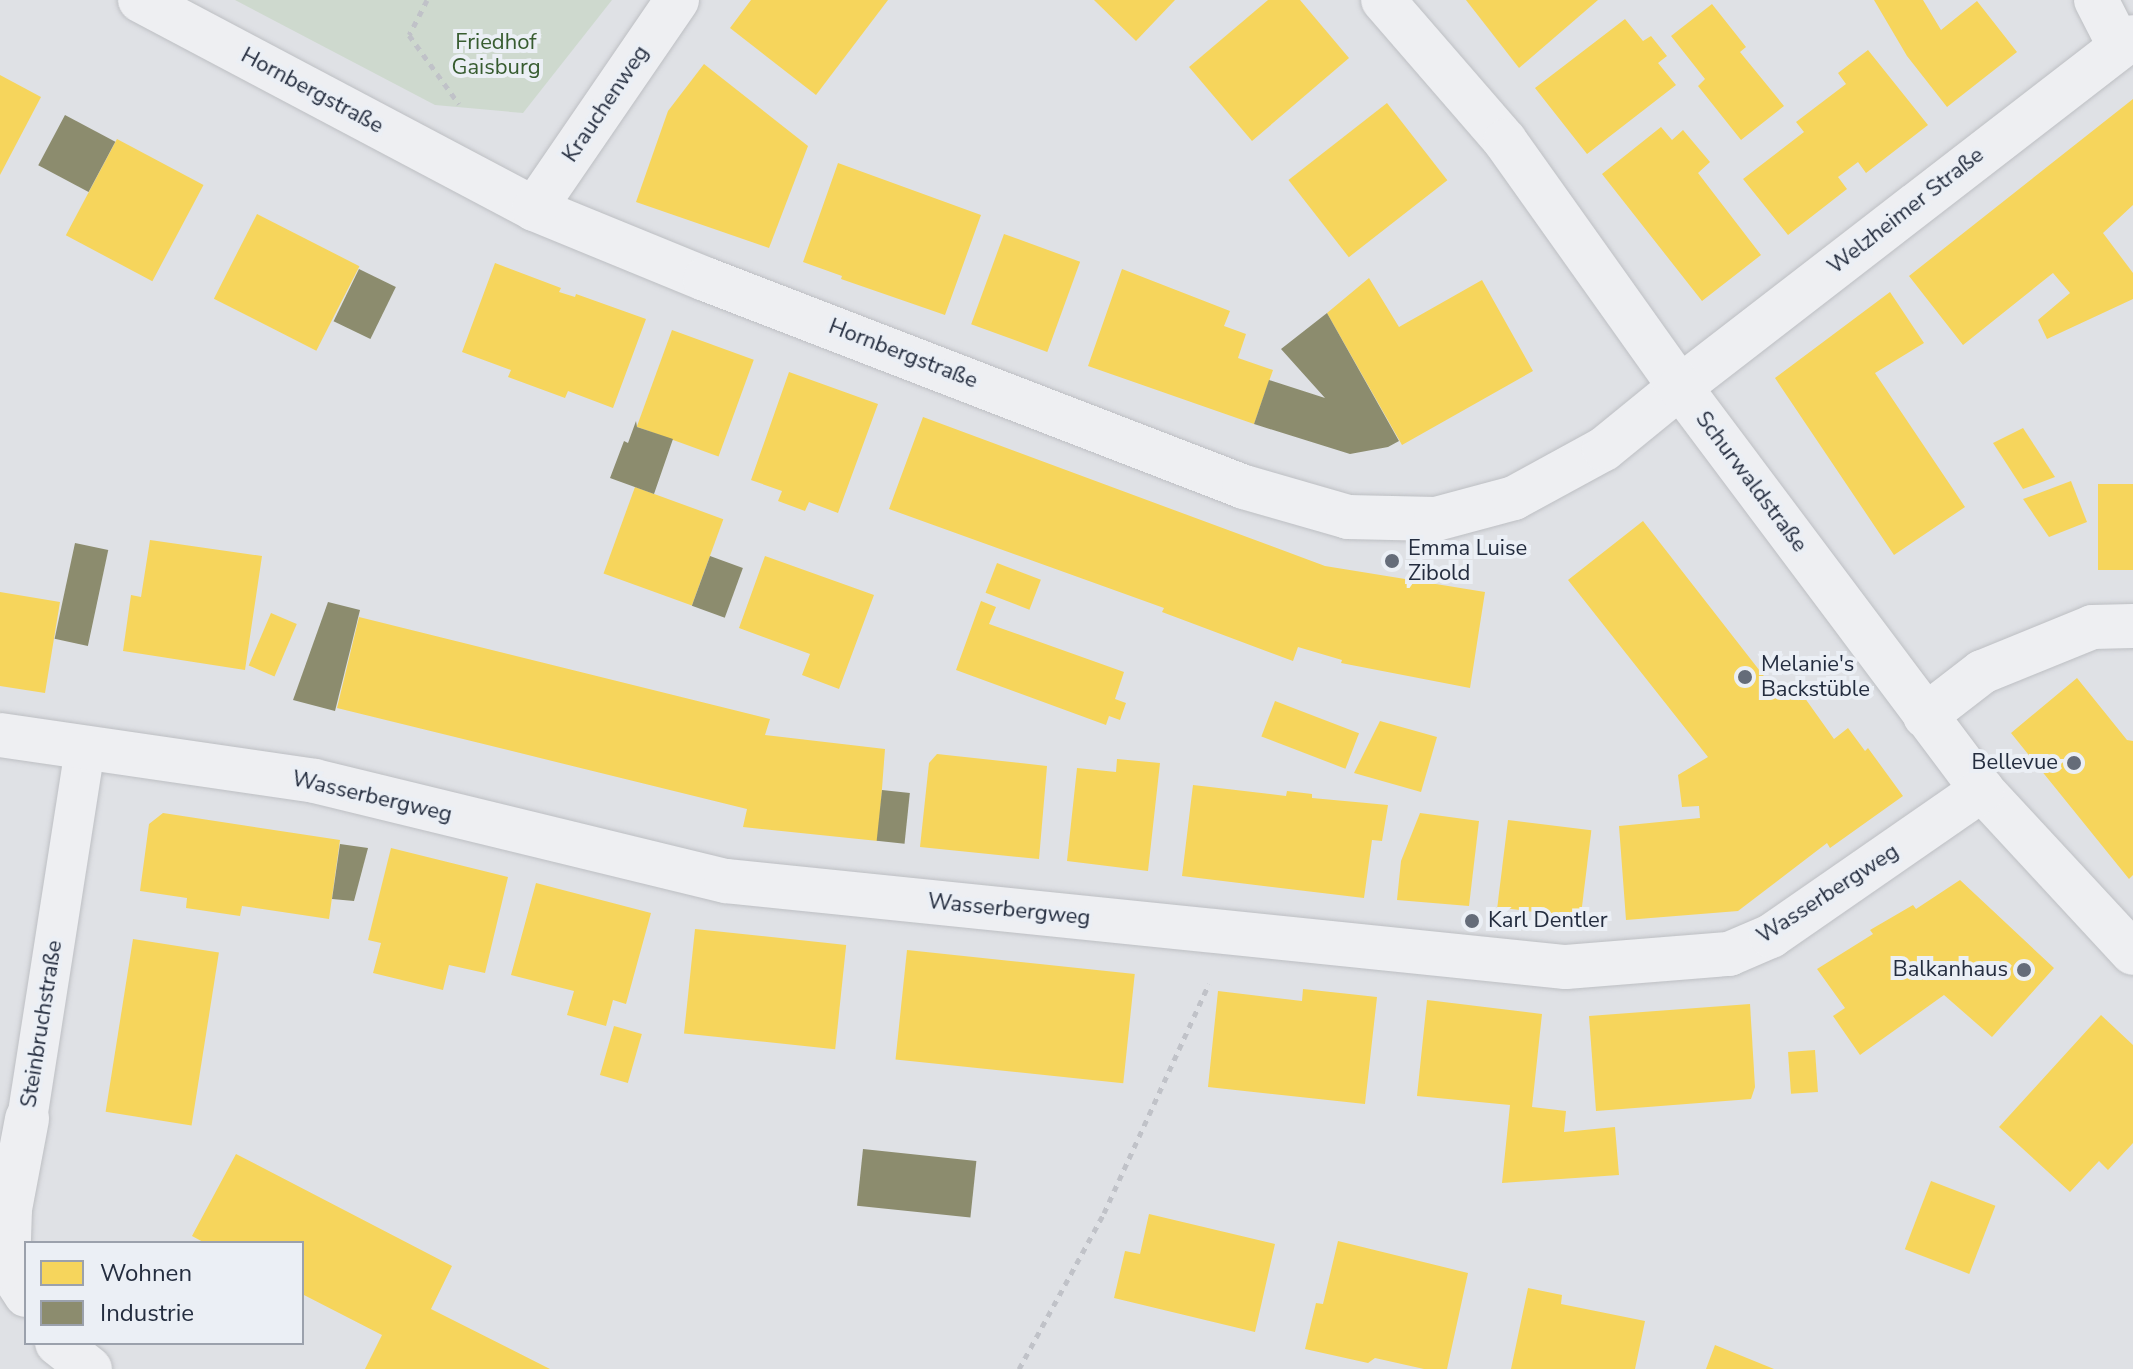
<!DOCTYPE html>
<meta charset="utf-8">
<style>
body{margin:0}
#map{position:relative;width:2133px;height:1369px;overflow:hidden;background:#dfe1e5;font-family:"Nunito Sans",sans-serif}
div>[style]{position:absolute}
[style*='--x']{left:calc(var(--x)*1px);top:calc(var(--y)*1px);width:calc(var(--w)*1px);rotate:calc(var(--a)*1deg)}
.green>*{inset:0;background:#ced9ce}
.homes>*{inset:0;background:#f6d55c;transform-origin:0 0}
.industry>*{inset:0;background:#8c8c6e;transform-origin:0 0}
.path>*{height:5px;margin-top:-2.5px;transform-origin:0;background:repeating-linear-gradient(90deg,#c0c2c8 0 6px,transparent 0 12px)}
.roads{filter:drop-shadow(0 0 2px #bdbfc3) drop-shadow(0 0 2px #bdbfc3)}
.pedestrian>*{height:40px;margin:-20px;padding:0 20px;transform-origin:20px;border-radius:20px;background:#eeeff2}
.minor>*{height:44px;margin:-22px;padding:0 22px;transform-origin:22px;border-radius:22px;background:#eeeff2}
.dots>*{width:22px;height:22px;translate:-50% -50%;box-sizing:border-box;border:4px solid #ebeff5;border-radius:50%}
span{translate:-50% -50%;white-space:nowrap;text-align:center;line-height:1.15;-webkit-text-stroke:8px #ebeff5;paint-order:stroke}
.park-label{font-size:22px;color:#375c30}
.street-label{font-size:22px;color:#242d3f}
.poi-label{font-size:22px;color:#242d3f}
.left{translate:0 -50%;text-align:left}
.right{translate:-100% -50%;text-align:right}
.legend{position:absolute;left:24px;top:1241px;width:280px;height:104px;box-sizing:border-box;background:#ebeff5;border:2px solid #9ba1ac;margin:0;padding:10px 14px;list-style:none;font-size:24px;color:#242d3f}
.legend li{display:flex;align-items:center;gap:16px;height:40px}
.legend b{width:40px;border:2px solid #9ba1ac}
</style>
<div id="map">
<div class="green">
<div style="clip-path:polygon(235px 0,612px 0,523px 113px,435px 105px)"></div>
</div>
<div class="homes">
<div style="clip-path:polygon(751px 0,888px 0,816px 95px,730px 28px)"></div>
<div style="clip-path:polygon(1094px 0,1175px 0,1136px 41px)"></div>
<div style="clip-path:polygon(1268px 0,1300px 0,1349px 58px,1252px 141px,1189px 67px)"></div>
<div style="clip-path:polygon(1466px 0,1598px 0,1519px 68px)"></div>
<div style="clip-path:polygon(1874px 0,1923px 0,1941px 30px,1977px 1px,2017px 52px,1947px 107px,1907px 56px)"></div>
<div style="clip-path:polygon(1712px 4px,1746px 47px,1740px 52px,1784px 106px,1741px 140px,1698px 86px,1705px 79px,1671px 36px)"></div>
<div style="clip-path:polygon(1625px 19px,1643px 41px,1651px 36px,1667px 56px,1658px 63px,1676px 85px,1587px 154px,1535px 88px)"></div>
<div style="clip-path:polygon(1868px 50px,1928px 125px,1866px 173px,1858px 162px,1838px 177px,1847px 189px,1788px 235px,1743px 179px,1804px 132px,1796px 122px,1846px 84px,1838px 73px)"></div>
<div style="clip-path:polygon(704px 64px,808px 146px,769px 248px,636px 202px,668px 111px)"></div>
<div style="clip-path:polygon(0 75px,41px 97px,0 175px)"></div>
<div style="clip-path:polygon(2133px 99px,2133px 205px,2103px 233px,2133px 273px,2133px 299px,2047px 339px,2038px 320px,2070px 293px,2053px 273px,1963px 345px,1909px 276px)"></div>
<div style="left:1387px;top:103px;width:98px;height:125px;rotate:52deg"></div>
<div style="clip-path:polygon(1661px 127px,1672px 140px,1683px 130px,1710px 162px,1698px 173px,1761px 255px,1702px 301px,1602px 174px)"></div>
<div style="left:117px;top:139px;width:98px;height:109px;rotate:28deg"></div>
<div style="clip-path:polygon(838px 163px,981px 215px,945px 315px,841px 279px,842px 276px,803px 262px)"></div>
<div style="left:257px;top:214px;width:115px;height:95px;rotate:27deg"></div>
<div style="left:1004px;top:234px;width:81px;height:96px;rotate:20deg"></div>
<div style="clip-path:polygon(495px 263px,561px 288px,559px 292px,575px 297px,576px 294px,646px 319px,613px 408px,568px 391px,565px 398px,508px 377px,511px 370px,462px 352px)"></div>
<div style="clip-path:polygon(1122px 269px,1230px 311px,1224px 326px,1246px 334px,1238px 358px,1273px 370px,1254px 424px,1088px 366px)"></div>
<div style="clip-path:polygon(1369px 278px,1399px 327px,1482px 280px,1533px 371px,1402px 445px,1327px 313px)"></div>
<div style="clip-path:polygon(1890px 292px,1924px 343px,1875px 373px,1965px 507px,1894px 555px,1775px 378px)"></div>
<div style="left:672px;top:330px;width:87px;height:103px;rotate:20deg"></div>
<div style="clip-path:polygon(789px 372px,878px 404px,838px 513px,809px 502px,805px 511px,778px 501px,782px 491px,751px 480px)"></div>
<div style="clip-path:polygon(923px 417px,1325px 566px,1485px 592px,1470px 688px,1341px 663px,1342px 660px,1298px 647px,1293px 661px,1162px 612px,1164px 608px,889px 509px)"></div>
<div style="clip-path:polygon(2023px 428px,2055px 477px,2023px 489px,1993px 443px)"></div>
<div style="clip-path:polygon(2071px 481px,2087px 522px,2049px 537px,2023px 499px)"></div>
<div style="left:2133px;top:484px;width:86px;height:35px;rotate:90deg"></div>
<div style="left:635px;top:487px;width:94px;height:92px;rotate:20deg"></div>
<div style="clip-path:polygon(1643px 521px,1781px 698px,1797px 687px,1834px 739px,1848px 728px,1865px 751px,1868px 748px,1903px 796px,1830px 848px,1827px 843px,1738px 911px,1626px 920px,1619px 826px,1700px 818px,1699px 806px,1682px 807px,1678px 775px,1708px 757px,1568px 580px)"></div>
<div style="clip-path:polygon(150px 540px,262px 556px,245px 670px,123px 651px,131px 595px,141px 597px)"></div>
<div style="clip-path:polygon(765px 556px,874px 595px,839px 689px,802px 675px,810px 654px,739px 628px)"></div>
<div style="left:997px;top:563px;width:47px;height:32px;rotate:21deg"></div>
<div style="clip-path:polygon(0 592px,60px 602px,45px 693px,0 686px)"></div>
<div style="clip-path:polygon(981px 601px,996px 607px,989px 624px,1124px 672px,1115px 699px,1126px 703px,1120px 720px,1109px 716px,1106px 725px,956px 670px)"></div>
<div style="left:271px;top:613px;width:28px;height:57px;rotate:23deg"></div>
<div style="clip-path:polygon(359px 617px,770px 719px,765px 735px,885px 749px,878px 841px,743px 827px,747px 809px,337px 708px)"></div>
<div style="clip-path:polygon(2077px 678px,2127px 740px,2133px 741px,2133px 875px,2129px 879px,2011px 733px)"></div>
<div style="left:1275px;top:701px;width:90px;height:38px;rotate:21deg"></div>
<div style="clip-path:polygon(1380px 721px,1437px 737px,1421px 792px,1354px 773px)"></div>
<div style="clip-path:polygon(937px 754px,1047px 766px,1039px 859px,920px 847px,929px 763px)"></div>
<div style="clip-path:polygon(1117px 759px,1160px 763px,1148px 871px,1067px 861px,1077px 768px,1116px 772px)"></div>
<div style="clip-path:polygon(1193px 785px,1286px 796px,1287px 791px,1312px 794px,1312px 798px,1388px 805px,1382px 841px,1372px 840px,1364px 898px,1182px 876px)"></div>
<div style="clip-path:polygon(163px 813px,340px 840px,329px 919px,242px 906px,240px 916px,186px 908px,187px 898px,140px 891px,149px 824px)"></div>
<div style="clip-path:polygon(1420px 813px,1479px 821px,1469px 906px,1397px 900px,1401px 861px)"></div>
<div style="left:1508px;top:820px;width:84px;height:88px;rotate:7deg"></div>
<div style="clip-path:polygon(391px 848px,508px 877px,485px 973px,449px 965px,443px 990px,373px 973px,381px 943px,368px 940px)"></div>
<div style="clip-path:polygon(1960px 880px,2054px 968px,1992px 1037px,1944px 995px,1860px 1055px,1833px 1016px,1845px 1008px,1817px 969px,1873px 934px,1870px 930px,1913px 905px,1916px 909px)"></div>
<div style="clip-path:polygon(536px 883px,651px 913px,626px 1004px,613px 1000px,606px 1026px,567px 1015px,574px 991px,511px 975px)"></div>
<div style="left:695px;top:929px;width:152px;height:105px;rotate:6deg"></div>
<div style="left:133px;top:939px;width:87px;height:175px;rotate:9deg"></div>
<div style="left:907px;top:950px;width:229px;height:110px;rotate:6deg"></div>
<div style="clip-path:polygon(1303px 989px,1377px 997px,1365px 1104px,1208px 1087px,1218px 991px,1302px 1001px)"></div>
<div style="clip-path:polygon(1427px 1000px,1542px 1014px,1532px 1107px,1566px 1111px,1564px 1132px,1615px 1127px,1619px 1175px,1502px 1183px,1510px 1105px,1417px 1096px)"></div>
<div style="clip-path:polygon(1750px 1004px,1755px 1087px,1751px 1099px,1596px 1111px,1589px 1016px)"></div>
<div style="clip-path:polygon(2101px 1015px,2133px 1045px,2133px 1143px,2108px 1170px,2099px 1161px,2070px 1192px,1999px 1127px)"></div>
<div style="left:614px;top:1026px;width:29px;height:51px;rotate:16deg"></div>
<div style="left:1815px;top:1050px;width:42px;height:27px;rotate:86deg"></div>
<div style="clip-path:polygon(236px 1154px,452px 1266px,431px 1309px,550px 1369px,365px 1369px,382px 1335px,302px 1294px,302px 1243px,205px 1243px,192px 1236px)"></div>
<div style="left:1931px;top:1181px;width:69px;height:73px;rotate:21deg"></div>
<div style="clip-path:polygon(1149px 1214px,1275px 1244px,1255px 1332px,1114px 1298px,1125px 1251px,1140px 1254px)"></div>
<div style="clip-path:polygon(1338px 1241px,1468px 1273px,1447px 1369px,1424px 1369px,1375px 1358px,1368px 1363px,1305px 1349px,1316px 1303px,1323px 1304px)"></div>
<div style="clip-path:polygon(1528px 1288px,1562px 1295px,1561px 1304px,1645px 1321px,1635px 1369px,1511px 1369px)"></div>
<div style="clip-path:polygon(1715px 1345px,1774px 1369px,1706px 1369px)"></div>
</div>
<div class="industry">
<div style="left:65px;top:115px;width:57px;height:57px;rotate:28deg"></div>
<div style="left:359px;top:269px;width:41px;height:58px;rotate:26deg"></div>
<div style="clip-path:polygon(1327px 313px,1399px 441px,1388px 447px,1350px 454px,1254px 424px,1269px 380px,1325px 398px,1281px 349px)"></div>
<div style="clip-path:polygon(636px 421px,637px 427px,673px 439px,654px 494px,610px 478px,624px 441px,628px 443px)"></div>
<div style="left:75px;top:543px;width:34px;height:98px;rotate:12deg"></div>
<div style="left:710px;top:556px;width:35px;height:53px;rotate:20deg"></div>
<div style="clip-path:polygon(328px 602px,360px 610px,335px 711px,293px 700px)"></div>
<div style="left:882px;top:790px;width:28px;height:51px;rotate:6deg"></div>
<div style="clip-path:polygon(340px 844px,368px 848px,354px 901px,332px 899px)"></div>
<div style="left:863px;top:1149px;width:114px;height:57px;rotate:6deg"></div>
</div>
<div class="path">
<div style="--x:427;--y:0;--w:39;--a:117"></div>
<div style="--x:409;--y:35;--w:85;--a:54.1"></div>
<div style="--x:1019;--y:1369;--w:178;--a:-61.4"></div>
<div style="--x:1104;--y:1213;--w:252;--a:-65.4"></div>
</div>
<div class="roads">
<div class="pedestrian">
<div style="--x:27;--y:1119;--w:376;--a:-81.1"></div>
</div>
<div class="minor">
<div style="--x:140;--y:0;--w:446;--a:27.9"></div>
<div style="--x:534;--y:209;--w:185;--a:22.3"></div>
<div style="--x:705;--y:279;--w:578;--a:21.1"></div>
<div style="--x:1244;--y:487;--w:108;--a:16.1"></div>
<div style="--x:1348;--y:517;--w:88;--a:1.3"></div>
<div style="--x:1436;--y:519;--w:81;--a:-15.1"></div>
<div style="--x:1514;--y:498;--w:102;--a:-28.6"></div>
<div style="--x:1604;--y:449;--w:98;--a:-39.2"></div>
<div style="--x:1680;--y:387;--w:572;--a:-37.69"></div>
<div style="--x:1383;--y:0;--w:186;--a:49.1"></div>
<div style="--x:1505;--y:141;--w:302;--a:54.6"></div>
<div style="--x:1680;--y:387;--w:504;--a:53.15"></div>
<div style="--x:1982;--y:790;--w:222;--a:47.2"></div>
<div style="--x:2096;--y:0;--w:51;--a:62.9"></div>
<div style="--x:534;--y:209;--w:253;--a:-55.6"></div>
<div style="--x:1925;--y:716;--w:72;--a:-37.7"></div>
<div style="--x:1982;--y:672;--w:119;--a:-22.2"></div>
<div style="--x:2092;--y:627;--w:41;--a:-1.4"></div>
<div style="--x:0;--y:735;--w:318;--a:8.3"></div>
<div style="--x:315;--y:781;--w:423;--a:13.7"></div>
<div style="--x:726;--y:881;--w:844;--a:5.85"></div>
<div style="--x:1566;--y:967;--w:164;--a:-4.6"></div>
<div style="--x:1729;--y:954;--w:46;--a:-23.2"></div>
<div style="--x:1771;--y:936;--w:257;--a:-34.7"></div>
<div style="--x:26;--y:1295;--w:33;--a:-123"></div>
<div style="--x:8;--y:1267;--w:58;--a:-88"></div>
<div style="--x:10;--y:1209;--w:92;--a:-79.3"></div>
<div style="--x:57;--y:1343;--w:42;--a:38.2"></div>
</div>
</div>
<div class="dots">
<div style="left:1392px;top:561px;background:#656c79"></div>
<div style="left:1745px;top:677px;background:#656c79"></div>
<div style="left:2074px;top:763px;background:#656c79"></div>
<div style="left:1472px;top:921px;background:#656c79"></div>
<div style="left:2024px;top:970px;background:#656c79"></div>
</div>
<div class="park-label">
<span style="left:496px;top:55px">Friedhof<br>Gaisburg</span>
</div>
<div class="street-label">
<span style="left:312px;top:91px;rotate:28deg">Hornbergstraße</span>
<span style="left:606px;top:104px;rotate:-56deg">Krauchenweg</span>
<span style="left:1906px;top:211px;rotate:-38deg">Welzheimer Straße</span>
<span style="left:903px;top:354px;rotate:21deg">Hornbergstraße</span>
<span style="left:1751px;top:482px;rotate:53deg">Schurwaldstraße</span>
<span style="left:372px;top:797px;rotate:13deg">Wasserbergweg</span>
<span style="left:1828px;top:894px;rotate:-33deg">Wasserbergweg</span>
<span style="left:1009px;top:910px;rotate:6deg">Wasserbergweg</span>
<span style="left:42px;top:1024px;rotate:-81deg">Steinbruchstraße</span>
</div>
<div class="poi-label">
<span class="left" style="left:1408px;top:561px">Emma Luise<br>Zibold</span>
<span class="left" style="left:1761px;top:677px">Melanie's<br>Backstüble</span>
<span class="right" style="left:2058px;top:763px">Bellevue</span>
<span class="left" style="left:1488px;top:921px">Karl Dentler</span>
<span class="right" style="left:2008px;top:970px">Balkanhaus</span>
</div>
<ul class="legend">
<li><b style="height:22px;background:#f6d55c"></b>Wohnen</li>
<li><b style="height:22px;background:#8c8c6e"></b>Industrie</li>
</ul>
</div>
